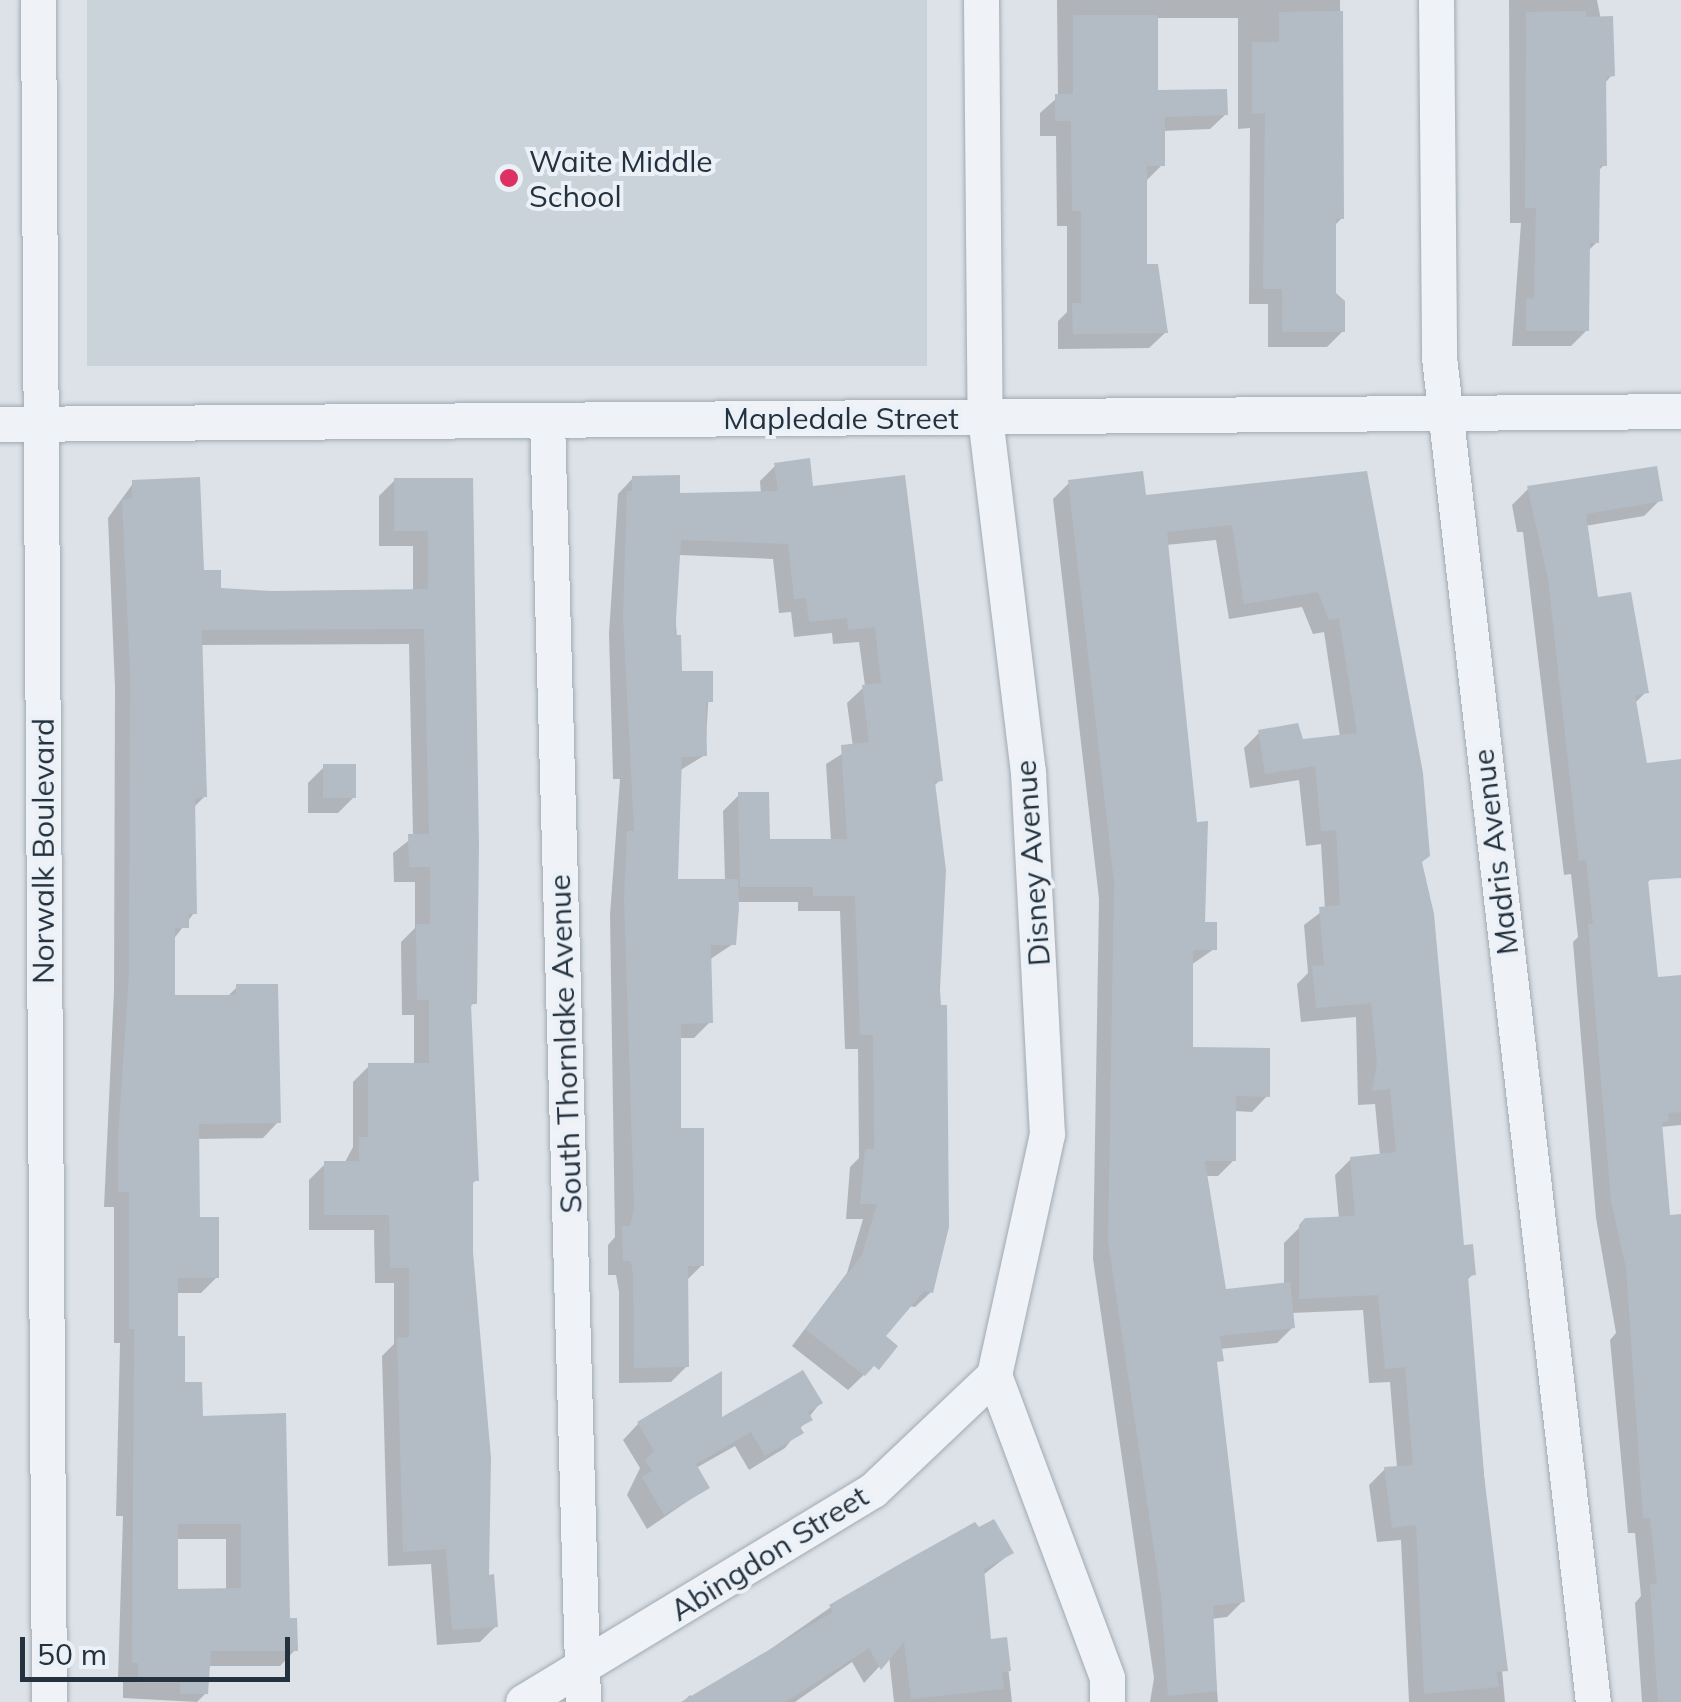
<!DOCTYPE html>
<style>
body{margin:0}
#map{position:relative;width:1681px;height:1702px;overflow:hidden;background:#dce2e8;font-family:Mulish,sans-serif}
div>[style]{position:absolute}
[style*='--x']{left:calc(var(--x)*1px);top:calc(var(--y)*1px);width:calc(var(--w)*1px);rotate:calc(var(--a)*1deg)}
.built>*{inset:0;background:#cad2da;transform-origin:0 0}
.shadow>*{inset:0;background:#0003}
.building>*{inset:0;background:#b3bcc5;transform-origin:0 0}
.roads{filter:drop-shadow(0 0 2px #a1aab2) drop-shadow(0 0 2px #a1aab2)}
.minor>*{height:35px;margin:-17.5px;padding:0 17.5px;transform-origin:17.5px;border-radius:17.5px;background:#eff2f6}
.dots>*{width:28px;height:28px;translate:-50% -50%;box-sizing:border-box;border:5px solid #ebf1f6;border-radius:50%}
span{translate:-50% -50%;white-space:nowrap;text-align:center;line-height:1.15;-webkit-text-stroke:8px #ebf1f6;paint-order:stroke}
.poi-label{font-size:30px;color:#243240}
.left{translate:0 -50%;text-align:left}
.street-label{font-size:30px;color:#243240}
.scale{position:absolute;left:20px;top:1637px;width:270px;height:45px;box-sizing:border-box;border:5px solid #243240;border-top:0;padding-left:12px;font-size:30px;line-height:35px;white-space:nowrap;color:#243240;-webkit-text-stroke:8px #ebf1f6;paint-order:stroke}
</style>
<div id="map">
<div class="built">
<div style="left:87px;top:0;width:840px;height:366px"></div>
</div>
<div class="shadow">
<div style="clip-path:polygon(1057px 0,1340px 0,1342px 218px,1334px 226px,1334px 294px,1343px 331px,1327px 347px,1268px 347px,1268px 304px,1249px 304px,1250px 128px,1238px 129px,1238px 18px,1156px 18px,1156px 92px,1226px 114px,1210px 129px,1162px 131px,1163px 164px,1147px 180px,1145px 267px,1165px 333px,1149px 348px,1058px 349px,1058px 321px,1067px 312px,1067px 226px,1057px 226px,1056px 136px,1040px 136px,1040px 113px,1058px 97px)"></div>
<div style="clip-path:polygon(1509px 0,1597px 0,1612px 75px,1604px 84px,1604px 165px,1597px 172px,1597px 242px,1588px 251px,1587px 330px,1571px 346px,1512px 346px,1521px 223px,1510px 223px)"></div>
<div style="clip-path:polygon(evenodd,776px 465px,811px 489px,902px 478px,940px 780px,933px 787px,931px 1292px,915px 1307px,908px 1306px,882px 1337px,894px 1346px,848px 1390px,792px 1346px,847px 1273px,863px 1219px,846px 1219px,850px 1167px,859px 1158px,858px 1049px,845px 1049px,840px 911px,798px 911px,798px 902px,736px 902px,733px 944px,709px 960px,710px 1022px,694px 1038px,678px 1038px,679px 1130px,702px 1265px,685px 1282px,687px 1366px,671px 1382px,619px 1383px,619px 1292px,616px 1275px,608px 1275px,608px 1245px,615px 1237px,610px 915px,620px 779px,613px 779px,609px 634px,618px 494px,633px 478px,678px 495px,761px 495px,760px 481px,776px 465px,679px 555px,773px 559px,779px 613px,791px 612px,794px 637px,832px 633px,833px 644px,859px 642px,865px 686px,847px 703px,853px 747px,826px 764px,831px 841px,768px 841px,739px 795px,723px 811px,725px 881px,676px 882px,679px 771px,705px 755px,710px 673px,679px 673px,673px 575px,679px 555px)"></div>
<div style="clip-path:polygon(evenodd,1365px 474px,1420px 863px,1462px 1248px,1473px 1274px,1466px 1281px,1505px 1702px,1409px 1702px,1401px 1540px,1377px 1542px,1369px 1485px,1385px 1469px,1397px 1468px,1390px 1382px,1369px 1383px,1363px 1310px,1291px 1313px,1293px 1327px,1277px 1343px,1220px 1349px,1215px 1366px,1243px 1601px,1227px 1617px,1211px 1619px,1218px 1702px,1150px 1702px,1154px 1678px,1093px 1259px,1099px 899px,1053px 499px,1069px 483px,1144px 498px,1365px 474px,1216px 540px,1229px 619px,1302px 607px,1313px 634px,1324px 632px,1340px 737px,1301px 742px,1260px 732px,1244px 748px,1250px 788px,1299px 780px,1306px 846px,1321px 844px,1325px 909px,1304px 925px,1308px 973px,1297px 984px,1301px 1022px,1356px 1017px,1358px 1105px,1375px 1104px,1380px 1156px,1351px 1159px,1335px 1175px,1339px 1219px,1306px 1221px,1284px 1243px,1284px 1285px,1224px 1292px,1205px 1176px,1218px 1176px,1234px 1160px,1234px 1111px,1252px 1112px,1267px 1096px,1191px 1049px,1191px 965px,1214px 949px,1202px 924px,1166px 545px,1216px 540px)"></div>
<div style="clip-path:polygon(evenodd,395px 480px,471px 480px,474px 1003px,469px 1008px,476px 1180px,470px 1186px,470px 1252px,486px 1577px,496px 1626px,480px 1642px,437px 1645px,431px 1564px,388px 1566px,382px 1356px,394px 1344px,394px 1283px,375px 1283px,374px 1230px,309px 1230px,309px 1180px,325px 1164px,344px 1164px,353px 1147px,353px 1082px,369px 1066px,414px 1065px,414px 1015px,402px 1015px,401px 942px,415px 928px,415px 882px,394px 882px,393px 853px,413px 837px,409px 644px,200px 645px,205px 796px,192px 809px,194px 913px,172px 941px,172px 997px,227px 997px,237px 987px,278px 1122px,263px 1138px,197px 1139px,197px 1220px,217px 1277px,201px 1293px,175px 1293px,175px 1339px,183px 1385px,295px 1650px,280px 1666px,208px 1666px,206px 1693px,197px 1702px,123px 1698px,123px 1678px,118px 1678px,123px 1516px,116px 1516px,120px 1343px,114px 1343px,114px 1207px,104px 1207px,114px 991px,115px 688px,108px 518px,134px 482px,218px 591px,413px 591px,413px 546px,379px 546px,379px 496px,395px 480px,175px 1539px,226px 1539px,226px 1591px,175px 1591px,175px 1539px)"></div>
<div style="clip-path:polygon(1528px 489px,1660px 500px,1644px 516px,1585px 526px,1596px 600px,1646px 692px,1634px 704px,1645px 768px,1681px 763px,1681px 844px,1668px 867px,1646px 883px,1656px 980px,1681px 977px,1681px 1125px,1660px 1127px,1667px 1218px,1681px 1216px,1681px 1702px,1642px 1702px,1635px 1603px,1641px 1596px,1635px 1533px,1628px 1533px,1610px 1340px,1616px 1333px,1596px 1218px,1573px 942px,1578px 937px,1571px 874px,1564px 875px,1523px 532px,1517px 532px,1512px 505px)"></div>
<div style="clip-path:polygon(324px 767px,354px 797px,338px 813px,308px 813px,308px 783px)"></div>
<div style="clip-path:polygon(820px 1403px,785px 1448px,749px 1470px,735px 1446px,696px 1468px,707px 1488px,647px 1529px,627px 1495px,640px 1468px,623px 1440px,638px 1424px,720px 1421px)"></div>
<div style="clip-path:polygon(1011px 1553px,983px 1575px,989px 1642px,1005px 1640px,1012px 1702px,894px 1702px,889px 1656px,864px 1683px,852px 1662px,795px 1702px,683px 1702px,690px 1695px,696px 1701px,831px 1607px)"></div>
</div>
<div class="building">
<div style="clip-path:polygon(1343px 11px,1344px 219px,1336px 219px,1336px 293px,1345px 301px,1345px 332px,1282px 332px,1282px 289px,1263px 289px,1265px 113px,1252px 114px,1252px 42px,1279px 42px,1279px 12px)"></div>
<div style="clip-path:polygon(1586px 11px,1586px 17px,1613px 16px,1615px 76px,1606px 77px,1607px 166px,1600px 166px,1599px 243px,1590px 243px,1589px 331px,1526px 331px,1526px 299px,1534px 298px,1536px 208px,1525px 208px,1526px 12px)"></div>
<div style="clip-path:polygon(1073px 15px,1158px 15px,1158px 90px,1227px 89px,1228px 115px,1165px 117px,1165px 166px,1147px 166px,1147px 264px,1158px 264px,1168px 333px,1073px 334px,1072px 303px,1081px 303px,1081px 211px,1072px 211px,1071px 121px,1055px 121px,1055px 94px,1073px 94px)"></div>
<div style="clip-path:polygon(810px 458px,813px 486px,905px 475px,943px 781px,935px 782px,946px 870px,940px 990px,941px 1005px,947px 1005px,949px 1227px,933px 1293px,924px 1291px,886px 1336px,898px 1346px,879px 1370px,874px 1366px,865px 1376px,805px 1329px,862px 1255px,877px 1204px,860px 1204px,865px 1149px,874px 1149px,873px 1035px,860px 1035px,855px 896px,813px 896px,813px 887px,740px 887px,738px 792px,769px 792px,770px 839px,847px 839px,841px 745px,869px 742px,862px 685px,881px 683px,875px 627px,848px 630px,847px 618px,809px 622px,806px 598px,794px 599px,788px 544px,681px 540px,675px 635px,681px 635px,682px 671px,713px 671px,713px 702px,706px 702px,707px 756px,682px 757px,678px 879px,738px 879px,739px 908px,736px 945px,711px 945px,713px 1023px,681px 1024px,681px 1128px,704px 1128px,704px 1266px,688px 1266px,689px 1367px,634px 1368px,633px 1275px,631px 1261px,623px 1261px,622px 1226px,630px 1226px,634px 1209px,624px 898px,627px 831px,634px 831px,623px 616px,627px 491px,632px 491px,632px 476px,680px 475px,680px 493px,778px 491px,774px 463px)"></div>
<div style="clip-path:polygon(1657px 466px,1663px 501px,1586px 514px,1598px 597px,1631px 592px,1649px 693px,1635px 695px,1647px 763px,1681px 759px,1681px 878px,1648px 880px,1658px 977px,1681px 975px,1681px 1112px,1668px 1113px,1669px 1121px,1662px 1122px,1670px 1215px,1681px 1214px,1681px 1702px,1658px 1702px,1650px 1584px,1657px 1584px,1650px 1518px,1643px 1518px,1626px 1268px,1611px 1201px,1588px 924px,1593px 924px,1586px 860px,1579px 861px,1548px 579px,1527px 486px)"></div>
<div style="clip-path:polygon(1143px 471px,1146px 495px,1367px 471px,1423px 773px,1430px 856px,1422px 862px,1434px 914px,1464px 1245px,1473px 1244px,1476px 1275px,1468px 1276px,1484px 1475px,1508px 1671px,1497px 1672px,1499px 1687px,1424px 1694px,1416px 1525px,1392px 1528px,1384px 1467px,1413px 1465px,1405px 1367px,1385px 1369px,1378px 1295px,1299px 1299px,1299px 1225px,1305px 1218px,1355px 1216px,1350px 1157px,1396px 1152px,1390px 1089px,1372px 1091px,1377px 1063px,1371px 1003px,1316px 1008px,1312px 966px,1324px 965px,1319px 907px,1340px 905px,1336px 830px,1321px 831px,1315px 766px,1265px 774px,1258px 730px,1298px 723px,1303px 739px,1357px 733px,1339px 618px,1329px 620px,1318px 592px,1244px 604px,1232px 525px,1167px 532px,1197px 822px,1208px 821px,1205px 922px,1217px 922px,1217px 950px,1193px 950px,1193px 1047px,1270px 1048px,1270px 1097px,1236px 1096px,1236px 1161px,1205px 1161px,1226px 1289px,1290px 1282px,1295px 1328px,1220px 1336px,1224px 1361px,1217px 1362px,1245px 1602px,1213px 1606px,1217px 1691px,1168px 1696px,1161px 1596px,1108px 1241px,1114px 882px,1068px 480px)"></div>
<div style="clip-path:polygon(evenodd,200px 477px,204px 570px,221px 570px,221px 588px,271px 591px,428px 589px,428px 531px,394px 531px,394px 478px,473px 478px,479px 845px,477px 1004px,471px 1004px,479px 1181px,473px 1181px,473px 1252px,491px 1458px,489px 1575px,494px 1574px,498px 1627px,452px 1630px,446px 1549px,403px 1552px,397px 1338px,409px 1337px,409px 1268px,390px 1268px,389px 1215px,324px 1215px,324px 1161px,359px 1161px,359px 1137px,368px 1137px,368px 1063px,429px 1063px,429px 1000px,417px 1000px,416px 924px,430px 924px,430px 867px,409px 867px,408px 834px,429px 834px,424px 629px,202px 630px,207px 797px,195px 798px,197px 914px,189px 914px,189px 928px,175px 928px,175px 995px,236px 995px,236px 984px,278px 984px,281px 1123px,199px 1124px,200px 1217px,219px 1217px,219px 1278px,178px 1278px,178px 1336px,185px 1336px,185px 1382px,202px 1382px,203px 1416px,286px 1413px,290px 1618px,297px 1618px,298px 1651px,211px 1651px,208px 1694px,180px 1694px,180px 1683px,138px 1683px,138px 1663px,132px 1663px,134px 1329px,129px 1329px,129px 1192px,118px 1192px,118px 1139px,129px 974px,130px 671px,122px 500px,132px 499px,132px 480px,200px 477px,178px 1524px,241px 1524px,241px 1588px,178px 1589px,178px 1524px)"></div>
<div style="left:356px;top:764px;width:34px;height:33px;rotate:90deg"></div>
<div style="clip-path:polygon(803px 1370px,823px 1403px,808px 1412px,813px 1420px,800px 1427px,804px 1433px,765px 1456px,751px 1432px,696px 1464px,710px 1488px,664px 1515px,642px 1477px,652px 1471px,645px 1460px,654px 1451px,637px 1422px,722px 1371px,722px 1417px)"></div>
<div style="clip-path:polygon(994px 1519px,1014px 1553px,984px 1569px,991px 1639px,1007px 1637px,1011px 1671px,1002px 1672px,1004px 1689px,911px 1699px,904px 1642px,881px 1670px,869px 1648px,786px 1702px,681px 1702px,833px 1612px,829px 1605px,905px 1561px,975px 1522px,979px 1527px)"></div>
</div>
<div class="roads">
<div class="minor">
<div style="--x:38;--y:0;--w:1702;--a:89.63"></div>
<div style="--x:981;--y:0;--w:417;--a:89.5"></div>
<div style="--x:985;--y:417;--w:358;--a:83.1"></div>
<div style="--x:1028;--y:772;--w:362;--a:87"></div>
<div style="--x:1047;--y:1134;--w:247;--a:102.4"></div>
<div style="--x:994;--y:1375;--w:323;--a:69.5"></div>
<div style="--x:1107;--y:1678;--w:24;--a:90"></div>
<div style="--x:1436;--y:0;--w:357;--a:89.5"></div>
<div style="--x:1439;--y:357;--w:1354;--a:83.47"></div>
<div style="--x:547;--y:420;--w:1283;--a:88.39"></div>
<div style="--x:0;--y:424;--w:1681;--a:-0.44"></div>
<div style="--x:523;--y:1702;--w:409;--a:-31.2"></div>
<div style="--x:873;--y:1490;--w:167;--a:-43.5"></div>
</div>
</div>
<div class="dots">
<div style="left:509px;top:178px;background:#dd3164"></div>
</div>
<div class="poi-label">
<span class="left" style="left:529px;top:178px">Waite Middle<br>School</span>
</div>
<div class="street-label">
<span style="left:841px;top:418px">Mapledale Street</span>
<span style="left:43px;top:851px;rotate:-90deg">Norwalk Boulevard</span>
<span style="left:1495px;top:852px;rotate:-97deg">Madris Avenue</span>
<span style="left:1032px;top:863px;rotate:-94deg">Disney Avenue</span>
<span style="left:565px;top:1044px;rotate:-92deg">South Thornlake Avenue</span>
<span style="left:769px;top:1553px;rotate:-32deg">Abingdon Street</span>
</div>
<div class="scale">50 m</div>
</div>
